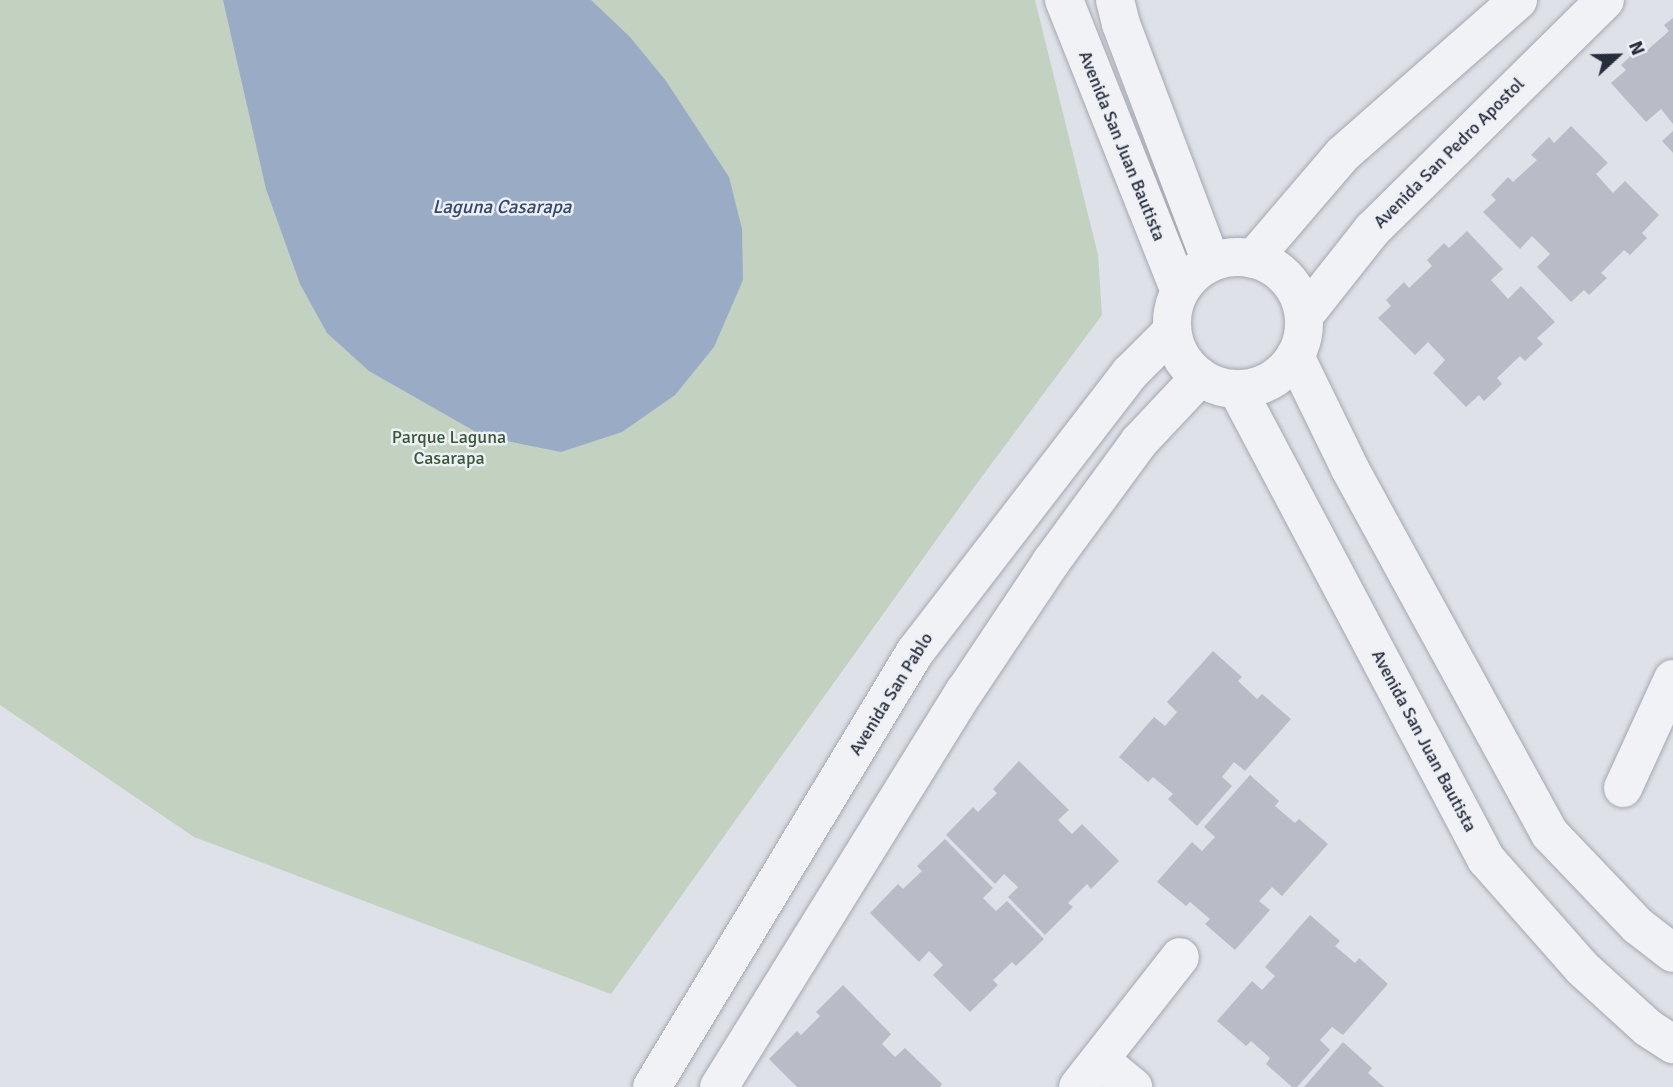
<!DOCTYPE html>
<style>
body{margin:0}
#map{position:relative;width:1673px;height:1087px;overflow:hidden;background:#dee1e7;font-family:Signika,sans-serif}
div>[style]{position:absolute}
[style*='--x']{left:calc(var(--x)*1px);top:calc(var(--y)*1px);width:calc(var(--w)*1px);rotate:calc(var(--a)*1deg)}
.green>*{inset:0;background:#c2d1c0}
.water>*{inset:0;background:#9aabc6}
.building>*{inset:0;background:#b9bcc7}
.roads{filter:drop-shadow(0 0 2px #a4a7b1) drop-shadow(0 0 2px #a4a7b1)}
.minor>*{height:38px;margin:-19px;padding:0 19px;transform-origin:19px;border-radius:19px;background:#f1f2f6}
.minor>.ring{margin:-19px;padding:0;box-sizing:content-box;background:none;border:38px solid #f1f2f6;border-radius:50%}
span{translate:-50% -50%;white-space:nowrap;text-align:center;line-height:1.15;-webkit-text-stroke:5px #edf0f5;paint-order:stroke}
.street-label{font-size:18px;color:#282d3d}
.park-label{font-size:18px;color:#395836}
.water-label{font-size:19px;color:#34486f;font-style:italic}
.north{position:absolute;left:1582px;top:21px;width:70px;height:70px;-webkit-text-stroke:5px #edf0f5;paint-order:stroke;rotate:68deg;font-size:19px;font-weight:700;line-height:28px;text-align:center;color:#282d3d}
.north::after{content:'';display:block;margin:auto;width:24px;height:32px;background:#282d3d;clip-path:polygon(50% 0,100% 100%,50% 72%,0 100%)}
</style>
<div id="map">
<div class="green">
<div style="clip-path:polygon(0 0,1035px 0,1098px 255px,1102px 315px,972px 490px,611px 994px,194px 837px,0 705px)"></div>
</div>
<div class="water">
<div style="clip-path:polygon(223px 0,591px 0,630px 37px,666px 81px,729px 177px,742px 229px,743px 280px,714px 347px,675px 395px,622px 432px,561px 452px,483px 436px,369px 371px,327px 333px,300px 284px,266px 189px)"></div>
</div>
<div class="building">
<div style="clip-path:polygon(1673px 18px,1673px 124px,1661px 109px,1646px 122px,1611px 83px,1626px 70px,1621px 65px,1639px 48px,1644px 53px,1669px 31px,1664px 25px)"></div>
<div style="clip-path:polygon(1571px 126px,1608px 163px,1596px 174px,1613px 193px,1625px 181px,1659px 215px,1642px 233px,1647px 238px,1630px 255px,1624px 250px,1601px 273px,1607px 278px,1589px 295px,1584px 290px,1571px 302px,1537px 267px,1550px 254px,1532px 236px,1520px 249px,1483px 212px,1496px 200px,1491px 195px,1508px 177px,1513px 182px,1537px 160px,1531px 155px,1549px 137px,1554px 143px)"></div>
<div style="clip-path:polygon(1673px 131px,1673px 153px,1662px 141px)"></div>
<div style="clip-path:polygon(1467px 231px,1503px 269px,1491px 280px,1508px 299px,1521px 286px,1555px 322px,1537px 338px,1543px 344px,1525px 361px,1520px 356px,1497px 378px,1502px 384px,1484px 401px,1479px 395px,1466px 407px,1433px 373px,1445px 360px,1428px 342px,1415px 355px,1378px 318px,1391px 306px,1386px 300px,1404px 282px,1409px 288px,1432px 266px,1427px 260px,1444px 243px,1449px 248px)"></div>
<div style="clip-path:polygon(1213px 651px,1242px 677px,1238px 681px,1257px 699px,1262px 694px,1291px 719px,1245px 771px,1234px 762px,1222px 777px,1232px 786px,1197px 826px,1168px 799px,1173px 794px,1153px 777px,1148px 782px,1119px 757px,1154px 717px,1165px 726px,1177px 712px,1167px 702px)"></div>
<div style="clip-path:polygon(1019px 761px,1069px 810px,1058px 820px,1072px 834px,1082px 824px,1119px 861px,1091px 889px,1087px 884px,1068px 903px,1073px 907px,1045px 935px,1008px 897px,1018px 887px,1004px 874px,995px 884px,946px 835px,973px 807px,978px 812px,997px 793px,993px 789px)"></div>
<div style="clip-path:polygon(1250px 775px,1279px 801px,1275px 806px,1295px 823px,1299px 819px,1328px 844px,1282px 896px,1272px 887px,1259px 901px,1270px 910px,1235px 950px,1205px 924px,1210px 919px,1190px 902px,1186px 906px,1157px 882px,1192px 842px,1202px 851px,1215px 837px,1204px 827px)"></div>
<div style="clip-path:polygon(945px 839px,993px 888px,983px 898px,996px 911px,1007px 901px,1044px 939px,1016px 966px,1012px 962px,993px 980px,998px 985px,970px 1012px,933px 975px,943px 965px,929px 951px,919px 962px,870px 913px,898px 884px,903px 889px,922px 871px,917px 866px)"></div>
<div style="clip-path:polygon(1310px 915px,1340px 941px,1335px 946px,1355px 963px,1359px 958px,1388px 984px,1343px 1035px,1332px 1027px,1320px 1040px,1330px 1050px,1297px 1087px,1292px 1087px,1266px 1064px,1270px 1058px,1251px 1041px,1246px 1046px,1217px 1021px,1252px 981px,1262px 990px,1275px 976px,1265px 967px)"></div>
<div style="clip-path:polygon(843px 985px,891px 1034px,882px 1044px,895px 1057px,905px 1048px,942px 1084px,940px 1087px,797px 1087px,769px 1059px,797px 1031px,801px 1035px,820px 1016px,816px 1012px)"></div>
<div style="clip-path:polygon(1343px 1042px,1372px 1068px,1368px 1073px,1384px 1087px,1304px 1087px)"></div>
</div>
<div class="roads">
<div class="minor">
<div style="--x:1064;--y:0;--w:313;--a:68.3"></div>
<div style="--x:1115;--y:0;--w:25;--a:76"></div>
<div style="--x:1121;--y:24;--w:254;--a:69.3"></div>
<div class="ring" style="left:1172px;top:257px;width:94px;height:94px"></div>
<div style="--x:1253;--y:259;--w:138;--a:-49.4"></div>
<div style="--x:1343;--y:154;--w:233;--a:-41.3"></div>
<div style="--x:1304;--y:316;--w:110;--a:-51.7"></div>
<div style="--x:1372;--y:230;--w:327;--a:-44.6"></div>
<div style="--x:1295;--y:356;--w:126;--a:64"></div>
<div style="--x:1350;--y:469;--w:416;--a:61.3"></div>
<div style="--x:1550;--y:834;--w:127;--a:46.3"></div>
<div style="--x:1638;--y:926;--w:44;--a:37.6"></div>
<div style="--x:1237;--y:389;--w:532;--a:62.09"></div>
<div style="--x:1486;--y:859;--w:145;--a:48.6"></div>
<div style="--x:1582;--y:968;--w:89;--a:42.3"></div>
<div style="--x:1648;--y:1028;--w:30;--a:33"></div>
<div style="--x:1623;--y:788;--w:120;--a:-65.4"></div>
<div style="--x:1100;--y:1060;--w:43;--a:39.3"></div>
<div style="--x:652;--y:1087;--w:508;--a:-58.84"></div>
<div style="--x:915;--y:652;--w:352;--a:-52.4"></div>
<div style="--x:1130;--y:373;--w:59;--a:-45"></div>
<div style="--x:719;--y:1087;--w:466;--a:-58.2"></div>
<div style="--x:965;--y:691;--w:155;--a:-56.3"></div>
<div style="--x:1051;--y:562;--w:149;--a:-53.7"></div>
<div style="--x:1139;--y:442;--w:89;--a:-46.8"></div>
<div style="--x:1078;--y:1087;--w:165;--a:-51.9"></div>
</div>
</div>
<div class="street-label">
<span style="left:1122px;top:146px;rotate:68deg">Avenida San Juan Bautista</span>
<span style="left:1449px;top:153px;rotate:-45deg">Avenida San Pedro Apostol</span>
<span style="left:891px;top:694px;rotate:-58deg">Avenida San Pablo</span>
<span style="left:1424px;top:741px;rotate:62deg">Avenida San Juan Bautista</span>
</div>
<div class="park-label">
<span style="left:449px;top:448px">Parque Laguna<br>Casarapa</span>
</div>
<div class="water-label">
<span style="left:502px;top:208px">Laguna Casarapa</span>
</div>
<div class="north">N</div>
</div>
